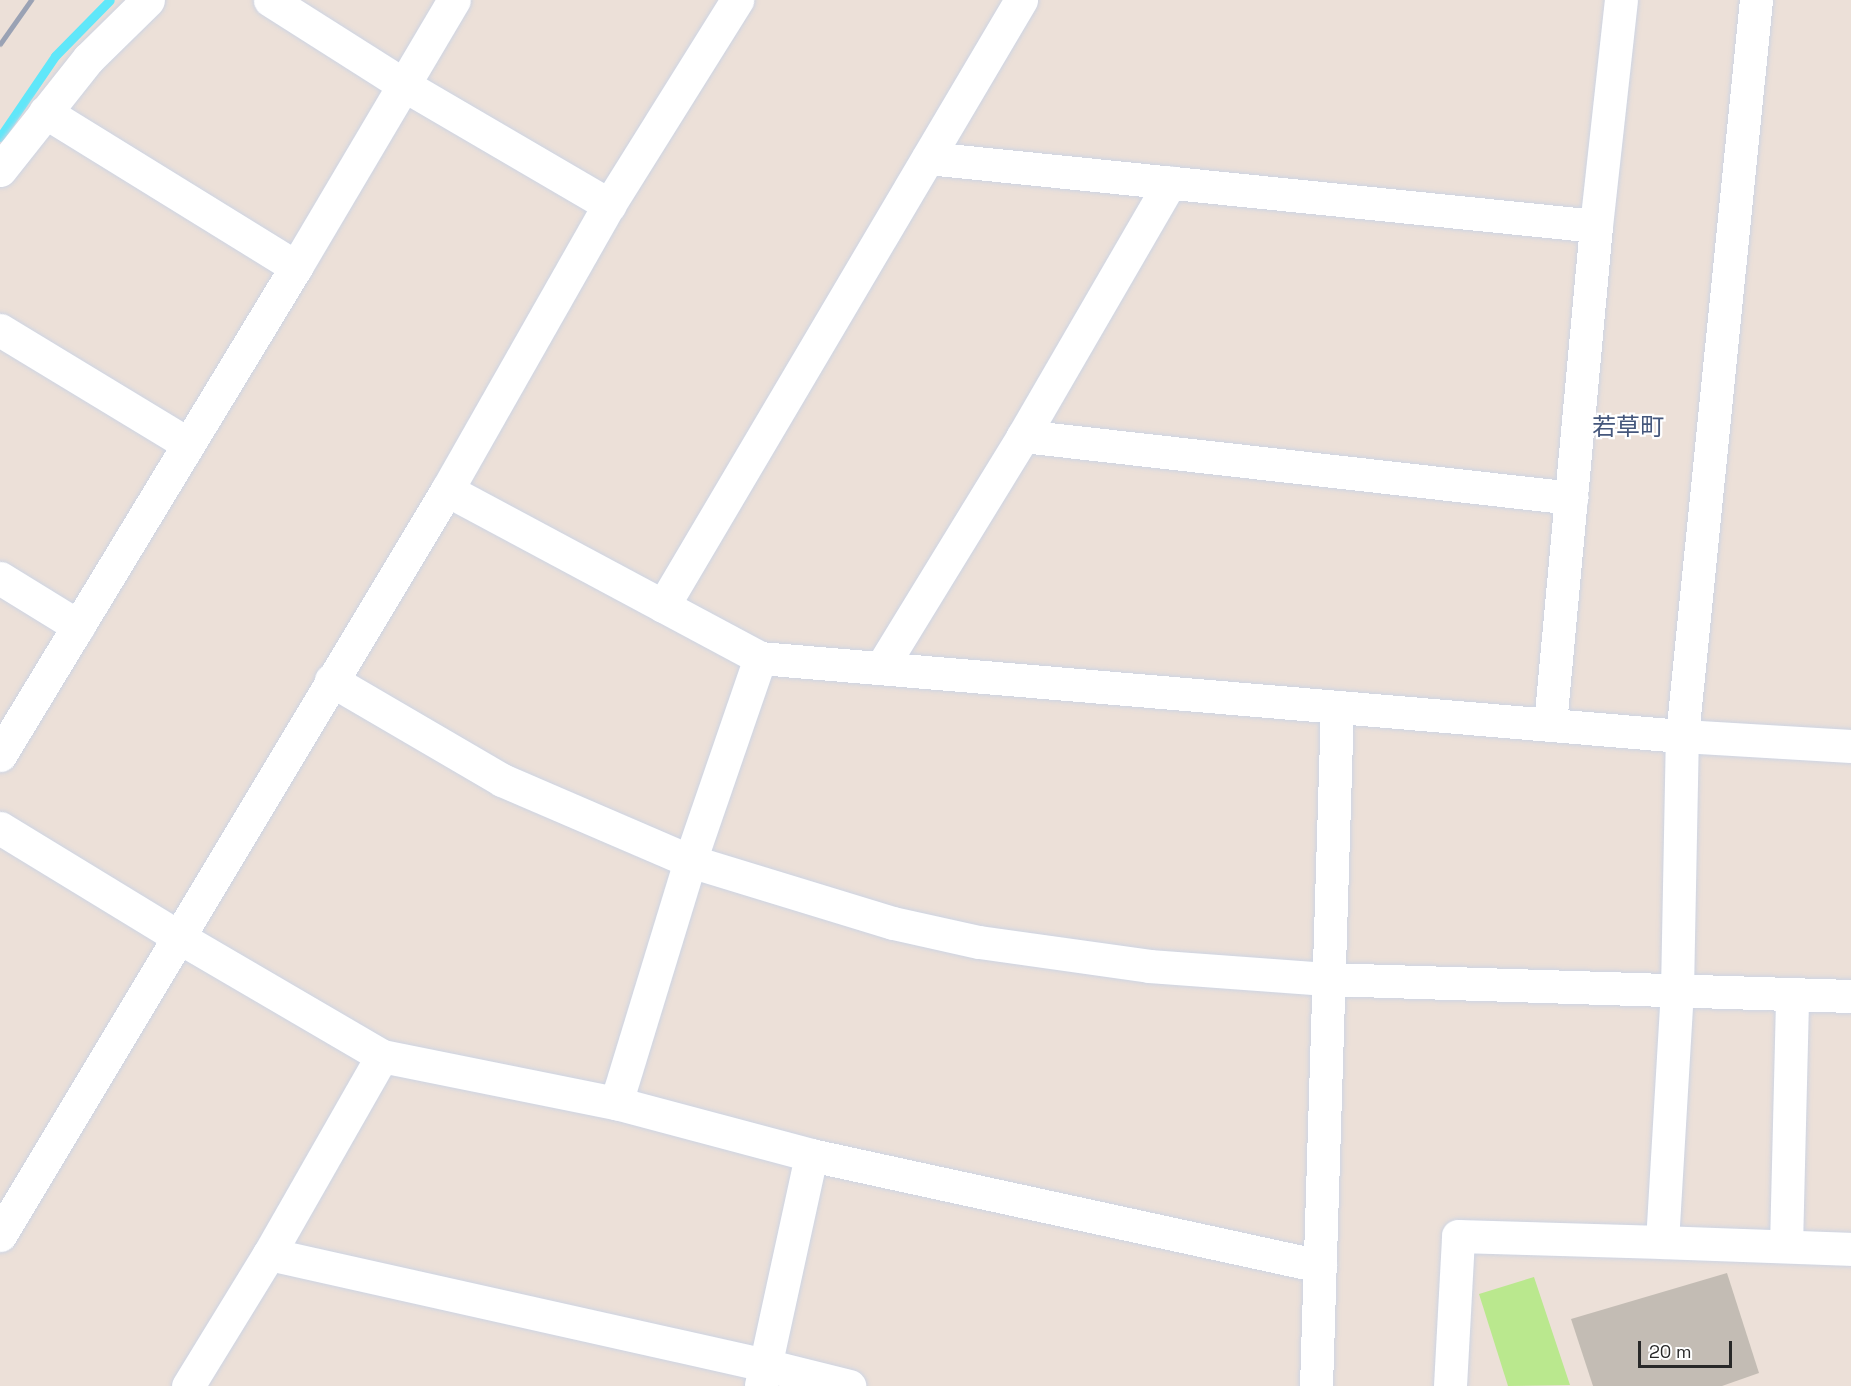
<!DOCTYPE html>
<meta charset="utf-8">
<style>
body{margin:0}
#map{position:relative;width:1851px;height:1386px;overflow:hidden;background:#ece0d8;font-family:"Space Grotesk","Noto Sans JP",sans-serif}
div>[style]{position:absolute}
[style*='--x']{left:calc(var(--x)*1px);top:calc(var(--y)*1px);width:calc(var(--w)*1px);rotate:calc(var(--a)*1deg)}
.green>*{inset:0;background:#bae88e}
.stream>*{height:9px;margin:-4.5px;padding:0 4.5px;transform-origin:4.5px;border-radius:4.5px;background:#60e7f9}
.building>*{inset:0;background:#c3bcb4}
.roads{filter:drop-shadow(0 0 2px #cdd4e3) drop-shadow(0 0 2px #cdd4e3)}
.minor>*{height:33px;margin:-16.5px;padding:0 16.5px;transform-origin:16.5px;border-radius:16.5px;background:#fff}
.rail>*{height:4.5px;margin:-2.25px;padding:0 2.25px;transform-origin:2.25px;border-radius:2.25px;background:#9aa2b4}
span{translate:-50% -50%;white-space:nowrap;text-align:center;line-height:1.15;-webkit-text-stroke:4.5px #fff;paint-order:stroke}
.quarter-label{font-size:24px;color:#45577c}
.scale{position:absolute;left:1638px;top:1341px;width:94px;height:27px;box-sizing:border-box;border:3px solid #282828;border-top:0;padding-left:8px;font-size:18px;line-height:21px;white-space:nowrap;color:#282828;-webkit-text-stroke:4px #fff;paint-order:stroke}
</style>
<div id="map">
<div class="green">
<div style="clip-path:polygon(1534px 1277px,1570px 1385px,1508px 1386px,1479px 1294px)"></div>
</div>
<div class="stream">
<div style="--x:0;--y:137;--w:98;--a:-55.8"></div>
<div style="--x:55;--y:56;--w:78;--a:-45.5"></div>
</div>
<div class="building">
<div style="clip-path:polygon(1727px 1273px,1759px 1373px,1722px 1386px,1593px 1386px,1571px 1319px)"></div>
</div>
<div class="roads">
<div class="minor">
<div style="--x:270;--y:0;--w:159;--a:32.4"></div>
<div style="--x:404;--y:85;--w:238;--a:30.3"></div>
<div style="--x:45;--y:112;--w:295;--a:31.7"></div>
<div style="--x:928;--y:158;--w:671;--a:5.81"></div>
<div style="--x:0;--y:170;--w:142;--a:-51.6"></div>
<div style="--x:88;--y:59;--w:84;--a:-44.5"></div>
<div style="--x:0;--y:330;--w:220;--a:31.2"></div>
<div style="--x:1023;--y:436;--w:552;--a:6.44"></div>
<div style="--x:447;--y:490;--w:355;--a:28.2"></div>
<div style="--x:760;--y:658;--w:925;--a:4.84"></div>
<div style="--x:1682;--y:736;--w:169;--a:3.4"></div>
<div style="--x:0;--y:578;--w:92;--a:31.6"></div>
<div style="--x:663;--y:606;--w:704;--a:-59.43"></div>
<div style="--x:881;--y:668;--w:272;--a:-58.5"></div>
<div style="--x:1023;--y:436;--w:293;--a:-59.9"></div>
<div style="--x:331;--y:680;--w:198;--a:30.3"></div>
<div style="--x:502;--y:780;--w:205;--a:23.3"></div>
<div style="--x:690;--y:861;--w:212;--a:17"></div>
<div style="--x:893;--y:923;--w:88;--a:12.5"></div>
<div style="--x:979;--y:942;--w:172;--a:8"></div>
<div style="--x:1149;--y:966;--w:178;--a:4.2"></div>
<div style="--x:1327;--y:979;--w:524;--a:1.86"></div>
<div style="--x:1550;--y:724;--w:500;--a:-84.72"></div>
<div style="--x:1596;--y:226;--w:227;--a:-83.7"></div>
<div style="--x:0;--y:755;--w:571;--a:-58.76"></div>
<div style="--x:296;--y:267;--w:310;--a:-59.4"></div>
<div style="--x:0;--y:828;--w:207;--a:31.4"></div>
<div style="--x:177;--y:936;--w:238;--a:30.3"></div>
<div style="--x:382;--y:1056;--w:239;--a:11.4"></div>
<div style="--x:616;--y:1103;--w:202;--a:14.9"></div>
<div style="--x:811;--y:1155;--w:521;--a:12.3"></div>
<div style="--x:616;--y:1103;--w:253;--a:-73"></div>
<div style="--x:690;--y:861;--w:215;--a:-71"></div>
<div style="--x:0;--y:1235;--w:869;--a:-59.04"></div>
<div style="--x:447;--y:490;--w:328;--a:-60.4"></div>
<div style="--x:609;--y:205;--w:242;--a:-58"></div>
<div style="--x:1662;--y:1242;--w:189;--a:2.1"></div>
<div style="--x:1786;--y:1246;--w:252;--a:-88.6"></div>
<div style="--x:269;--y:1254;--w:508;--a:12.61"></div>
<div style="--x:765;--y:1365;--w:87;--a:14"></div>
<div style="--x:761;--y:1385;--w:235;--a:-77.7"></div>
<div style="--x:188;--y:1386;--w:155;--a:-58.5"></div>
<div style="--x:269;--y:1254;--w:228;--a:-60.3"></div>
<div style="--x:1316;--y:1386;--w:679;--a:-88.23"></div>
<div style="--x:1450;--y:1386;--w:150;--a:-86.9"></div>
<div style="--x:1458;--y:1236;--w:204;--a:1.7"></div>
<div style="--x:1662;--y:1242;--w:251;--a:-86.6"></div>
<div style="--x:1677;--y:991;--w:255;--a:-88.9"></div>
<div style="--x:1682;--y:736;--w:740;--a:-84.26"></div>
</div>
</div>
<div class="rail">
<div style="--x:0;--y:44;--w:54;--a:-54.8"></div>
</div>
<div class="quarter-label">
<span style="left:1628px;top:427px">若草町</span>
</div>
<div class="scale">20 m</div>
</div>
